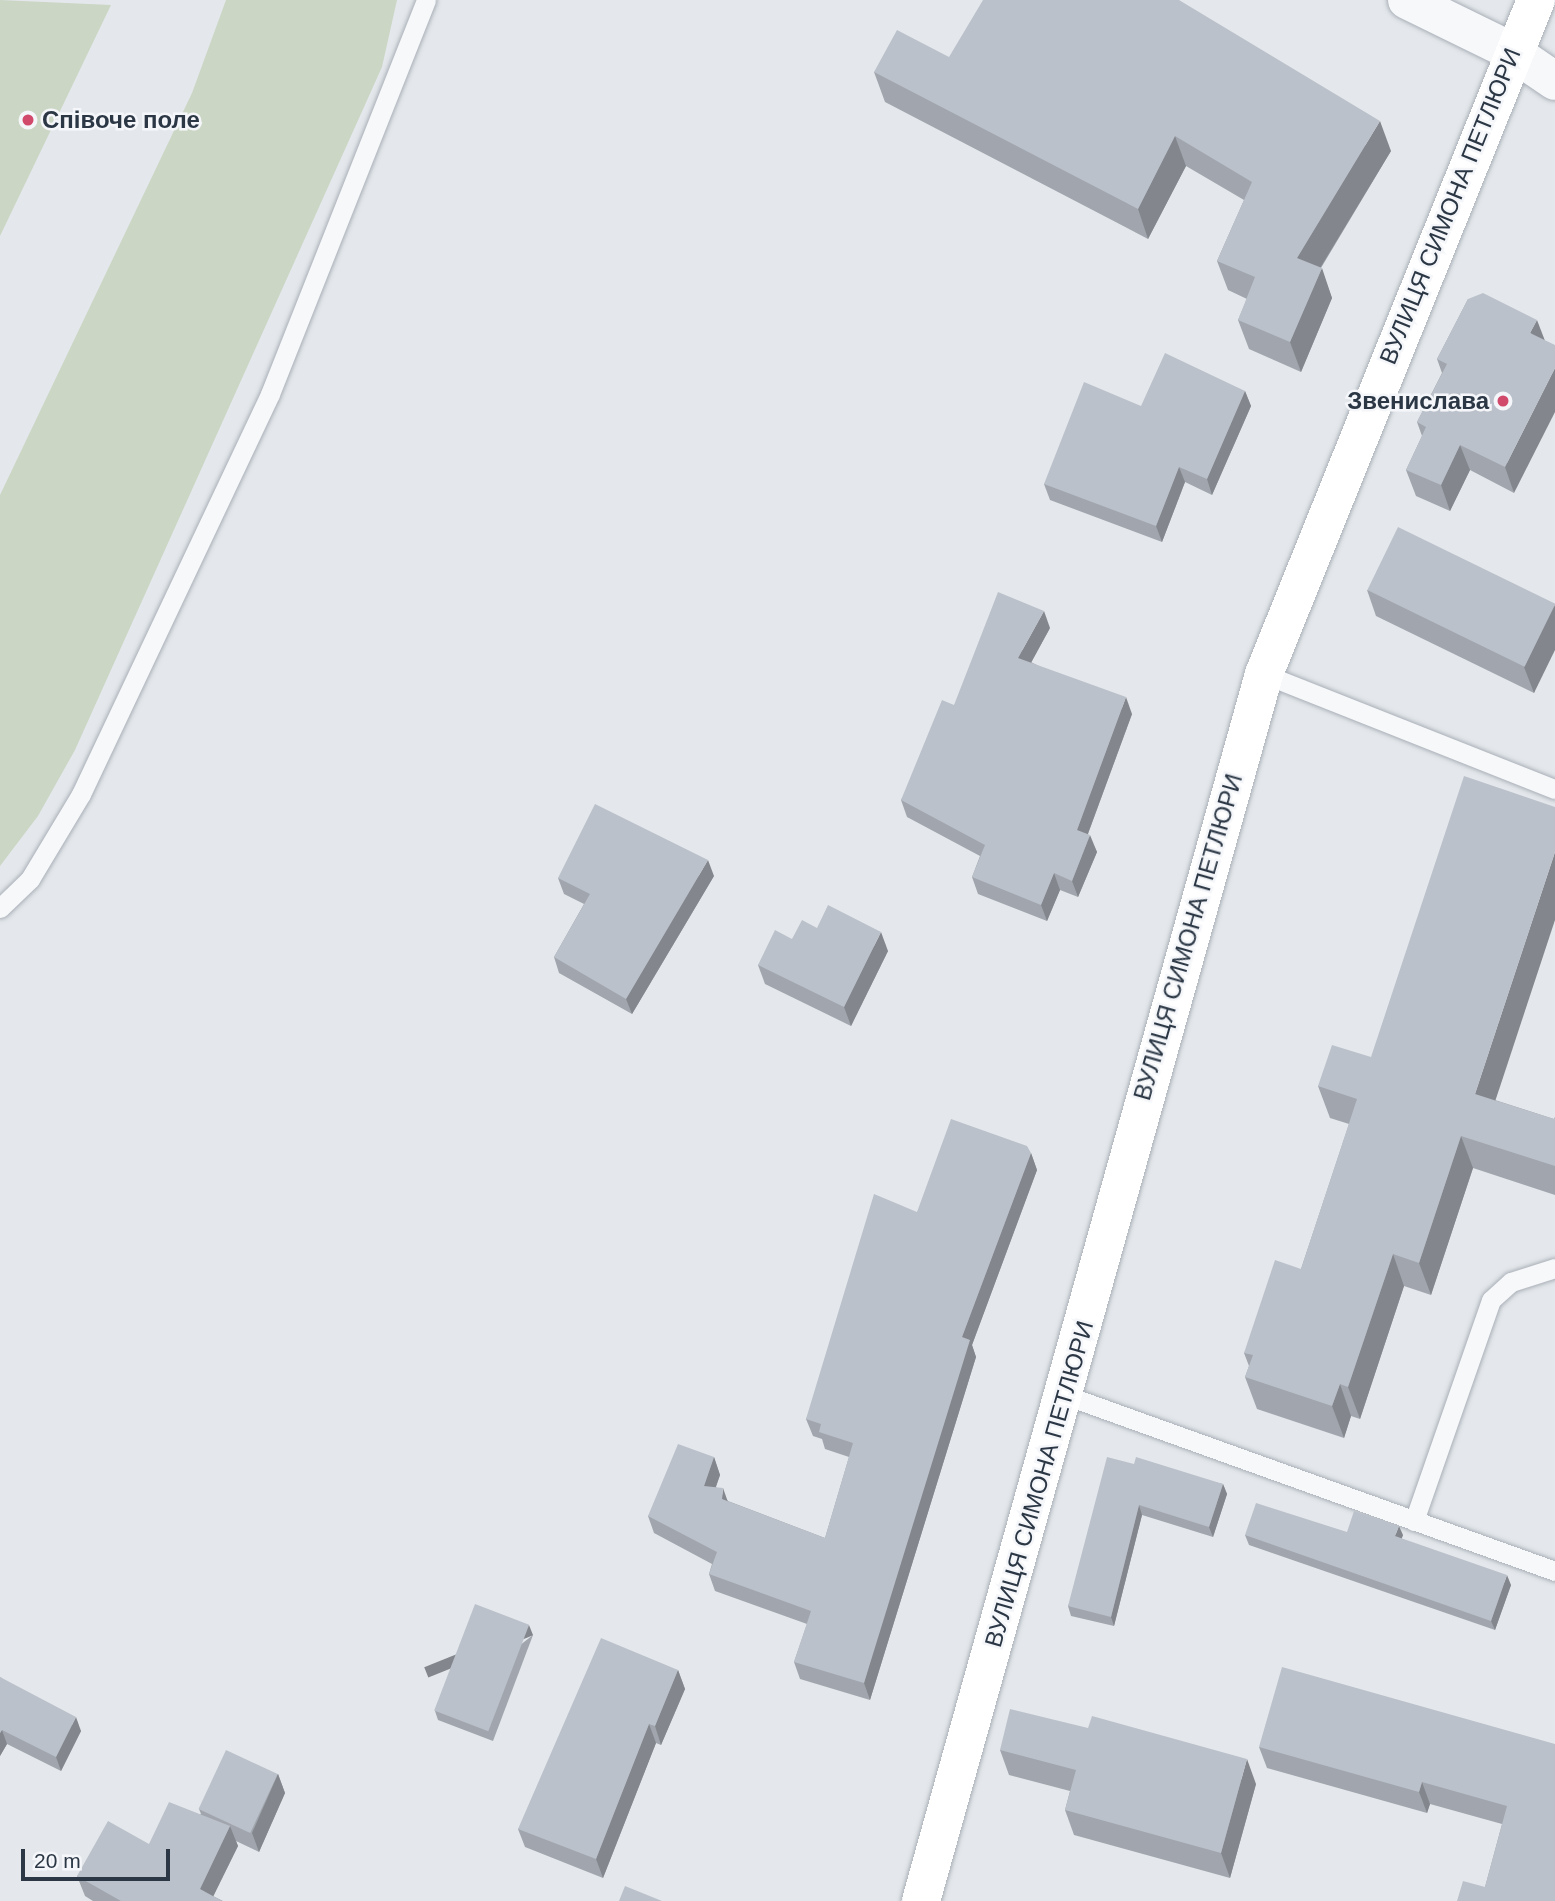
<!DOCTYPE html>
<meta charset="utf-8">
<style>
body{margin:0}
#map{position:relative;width:1555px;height:1901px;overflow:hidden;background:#e4e8ec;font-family:Arial,sans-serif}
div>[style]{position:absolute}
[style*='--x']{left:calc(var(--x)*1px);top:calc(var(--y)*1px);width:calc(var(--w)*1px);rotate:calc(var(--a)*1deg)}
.green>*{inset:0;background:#cbd6c5}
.roads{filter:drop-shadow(0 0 2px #a9afb7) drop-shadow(0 0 2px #a9afb7)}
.lane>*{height:19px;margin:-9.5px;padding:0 9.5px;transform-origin:9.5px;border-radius:9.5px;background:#f7f8fa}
.street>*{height:38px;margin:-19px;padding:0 19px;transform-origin:19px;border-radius:19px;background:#f7f8fa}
.secondary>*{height:38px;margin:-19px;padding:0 19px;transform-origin:19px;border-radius:19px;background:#fff}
.wall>*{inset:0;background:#a1a6ae}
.shaded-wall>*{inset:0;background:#83878d;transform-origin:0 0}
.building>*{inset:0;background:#bbc1ca;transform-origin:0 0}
.dots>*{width:19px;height:19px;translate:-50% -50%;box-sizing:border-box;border:4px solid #f4f6f9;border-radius:50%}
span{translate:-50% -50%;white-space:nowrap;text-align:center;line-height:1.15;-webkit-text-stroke:5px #f4f6f9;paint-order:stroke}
.poi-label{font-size:24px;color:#2b3745;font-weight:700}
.left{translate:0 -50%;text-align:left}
.right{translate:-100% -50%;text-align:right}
.street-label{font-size:24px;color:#2b3745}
.scale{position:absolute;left:21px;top:1849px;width:149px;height:32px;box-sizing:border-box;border:4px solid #2b3745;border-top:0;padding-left:9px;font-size:21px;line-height:24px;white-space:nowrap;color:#2b3745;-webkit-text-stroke:5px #f4f6f9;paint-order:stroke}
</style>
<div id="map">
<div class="green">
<div style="clip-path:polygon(0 0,111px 5px,0 236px)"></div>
<div style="clip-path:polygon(226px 0,397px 0,382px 67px,75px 750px,38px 816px,0 866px,0 495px,192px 93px)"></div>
</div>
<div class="roads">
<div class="lane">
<div style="--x:1264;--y:674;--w:313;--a:21.6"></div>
<div style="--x:0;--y:908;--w:42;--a:-44"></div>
<div style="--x:30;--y:879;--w:99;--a:-59"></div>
<div style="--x:81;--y:794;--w:442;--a:-64.7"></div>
<div style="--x:270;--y:394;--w:424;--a:-68.4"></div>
<div style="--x:1065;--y:1395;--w:521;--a:19.76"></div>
<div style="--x:1414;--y:1521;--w:234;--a:-70.8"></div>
<div style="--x:1491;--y:1300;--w:27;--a:-42"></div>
<div style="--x:1511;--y:1282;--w:46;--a:-17.7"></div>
</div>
<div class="street">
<div style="--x:1407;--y:0;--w:116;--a:26.1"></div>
<div style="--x:1511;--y:51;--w:53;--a:34.3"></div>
</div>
<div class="secondary">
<div style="--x:921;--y:1901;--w:1274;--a:-74.38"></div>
<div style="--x:1264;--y:674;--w:727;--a:-68.02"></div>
</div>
</div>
<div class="wall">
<div style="clip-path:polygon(949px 57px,1391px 151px,1321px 268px,1332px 298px,1301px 372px,1249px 349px,1238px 320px,1247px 299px,1228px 290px,1217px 261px,1244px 200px,1186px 166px,1148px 239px,885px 102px,874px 72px)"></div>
<div style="clip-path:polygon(1468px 299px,1514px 493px,1470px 470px,1450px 511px,1416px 496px,1406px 470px,1422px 436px,1417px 422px,1442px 373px,1437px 359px)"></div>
<div style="clip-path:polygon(1245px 391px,1251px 406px,1212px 495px,1185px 482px,1162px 542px,1050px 500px,1044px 484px,1141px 406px)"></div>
<div style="clip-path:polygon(1367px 590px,1555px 604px,1534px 693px,1376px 616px)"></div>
<div style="clip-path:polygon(1050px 628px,1031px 662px,1132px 714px,1088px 834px,1097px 852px,1078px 897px,1060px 890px,1047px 921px,978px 894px,972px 877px,980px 856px,907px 817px,901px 800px,954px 705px)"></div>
<div style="clip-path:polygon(714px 876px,632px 1014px,559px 973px,554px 957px,584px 904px,564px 894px,558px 878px)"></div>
<div style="clip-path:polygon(817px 928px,888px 951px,851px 1026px,765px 984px,758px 965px,792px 939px)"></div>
<div style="clip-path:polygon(1318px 1086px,1495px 1100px,1554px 1119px,1555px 1117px,1555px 1195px,1473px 1168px,1431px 1295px,1404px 1286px,1360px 1419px,1351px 1416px,1344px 1438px,1257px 1409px,1245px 1377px,1249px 1366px,1244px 1353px,1301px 1269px,1349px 1124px,1330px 1118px)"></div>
<div style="clip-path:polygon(1031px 1153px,1037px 1170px,972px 1345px,976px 1357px,870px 1700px,800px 1679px,794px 1662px,807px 1624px,715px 1591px,709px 1574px,712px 1564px,654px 1533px,648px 1516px,714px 1457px,720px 1475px,716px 1487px,728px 1501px,825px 1538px,849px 1457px,825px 1449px,822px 1439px,813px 1436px,806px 1419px,917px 1212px)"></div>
<div style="clip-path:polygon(1134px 1464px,1223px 1484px,1227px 1494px,1213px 1537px,1142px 1515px,1114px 1626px,1071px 1616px,1068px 1606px)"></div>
<div style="clip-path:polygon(1347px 1532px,1403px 1535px,1401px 1539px,1511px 1585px,1495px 1630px,1249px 1545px,1245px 1535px)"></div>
<div style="clip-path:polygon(533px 1635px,493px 1741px,438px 1720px,435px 1711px)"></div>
<div style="clip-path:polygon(678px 1670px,685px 1689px,661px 1745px,656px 1743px,603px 1878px,525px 1847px,518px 1829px)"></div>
<div style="clip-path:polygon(0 1677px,81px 1731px,61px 1771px,7px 1744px,0 1756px)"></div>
<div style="clip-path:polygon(1088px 1728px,1256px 1784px,1230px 1878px,1074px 1835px,1065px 1810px,1070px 1791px,1009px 1775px,1000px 1750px)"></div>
<div style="clip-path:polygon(1555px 1744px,1555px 1901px,1457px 1901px,1485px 1887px,1502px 1824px,1430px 1804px,1427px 1813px,1267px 1768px,1259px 1747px)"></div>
<div style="clip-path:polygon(278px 1774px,285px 1793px,259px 1852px,236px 1841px,238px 1846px,213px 1896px,223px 1901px,93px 1901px,85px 1896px,77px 1876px,149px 1844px,201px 1814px,199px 1809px)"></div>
</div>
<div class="shaded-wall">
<div style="clip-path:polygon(1380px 121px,1391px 151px,1308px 288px,1297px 258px)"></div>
<div style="clip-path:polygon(1175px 136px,1186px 166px,1148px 239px,1138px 209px)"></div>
<div style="clip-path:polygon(1322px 268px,1332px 298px,1301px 372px,1290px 342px)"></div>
<div style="clip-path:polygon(1537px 320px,1547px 346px,1530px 333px)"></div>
<div style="clip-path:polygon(1555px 368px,1555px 412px,1514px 493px,1505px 467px)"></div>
<div style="clip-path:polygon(1245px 391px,1251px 406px,1212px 495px,1207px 479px)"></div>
<div style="clip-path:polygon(1460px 445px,1470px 470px,1450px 511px,1441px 485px)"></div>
<div style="clip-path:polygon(1179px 467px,1185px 482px,1162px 542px,1156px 526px)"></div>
<div style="clip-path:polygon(1555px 605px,1555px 650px,1534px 693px,1524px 667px)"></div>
<div style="clip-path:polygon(1044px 611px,1050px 628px,1025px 674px,1018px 658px)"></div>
<div style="clip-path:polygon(1126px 697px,1132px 714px,1083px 847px,1077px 830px)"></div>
<div style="clip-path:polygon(1090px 835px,1097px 852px,1078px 897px,1072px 881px)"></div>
<div style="clip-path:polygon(1555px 852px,1555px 920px,1487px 1126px,1475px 1094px)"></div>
<div style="clip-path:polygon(708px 860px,714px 876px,632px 1014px,626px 999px)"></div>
<div style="clip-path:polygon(1054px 873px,1060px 890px,1047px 921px,1041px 905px)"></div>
<div style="clip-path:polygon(881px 932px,888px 951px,851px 1026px,844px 1007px)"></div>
<div style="clip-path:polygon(1461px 1136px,1473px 1168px,1431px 1295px,1419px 1263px)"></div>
<div style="clip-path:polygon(1031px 1153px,1037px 1170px,972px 1345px,976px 1357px,870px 1700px,864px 1683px,962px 1337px)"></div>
<div style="clip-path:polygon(1393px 1254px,1404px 1286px,1360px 1419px,1348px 1387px)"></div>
<div style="clip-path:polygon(1340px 1384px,1351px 1416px,1344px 1438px,1332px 1406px)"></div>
<div style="clip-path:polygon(714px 1457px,720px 1475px,710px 1503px,704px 1486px)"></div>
<div style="clip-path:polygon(1223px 1484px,1227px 1494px,1213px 1537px,1209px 1527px)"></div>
<div style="clip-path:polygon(723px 1488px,729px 1505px,722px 1499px)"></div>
<div style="clip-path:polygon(1139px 1505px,1142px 1515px,1114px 1626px,1111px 1617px)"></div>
<div style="clip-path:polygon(1399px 1526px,1403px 1535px,1399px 1546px,1395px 1536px)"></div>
<div style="clip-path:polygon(1507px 1575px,1511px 1585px,1495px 1630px,1491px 1621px)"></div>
<div style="left:529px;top:1625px;width:11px;height:113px;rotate:68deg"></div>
<div style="clip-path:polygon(678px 1670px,685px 1689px,661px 1745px,655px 1726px)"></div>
<div style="clip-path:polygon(76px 1717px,81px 1731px,61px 1771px,56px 1757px)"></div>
<div style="clip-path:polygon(649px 1724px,656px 1743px,603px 1878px,596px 1859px)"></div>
<div style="clip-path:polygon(2px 1730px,7px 1744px,0 1756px,0 1733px)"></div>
<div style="clip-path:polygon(1247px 1759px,1256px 1784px,1230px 1878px,1221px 1853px)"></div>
<div style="clip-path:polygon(278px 1774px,285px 1793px,259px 1852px,252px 1833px)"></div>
<div style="clip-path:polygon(1422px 1782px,1430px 1804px,1427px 1813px,1419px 1792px)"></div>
<div style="clip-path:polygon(230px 1826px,238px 1846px,211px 1901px,200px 1889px)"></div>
</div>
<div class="building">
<div style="clip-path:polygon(983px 0,1179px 0,1380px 121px,1297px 258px,1322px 268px,1290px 342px,1238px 320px,1255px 277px,1217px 261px,1252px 182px,1175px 136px,1138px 209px,874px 72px,897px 30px,949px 57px)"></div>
<div style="clip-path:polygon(1483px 293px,1537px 320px,1530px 333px,1555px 345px,1555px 368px,1505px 467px,1460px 445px,1441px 485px,1406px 470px,1426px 427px,1417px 422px,1447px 364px,1437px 359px,1468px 299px)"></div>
<div style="clip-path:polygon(1165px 353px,1245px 391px,1207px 479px,1179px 467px,1156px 526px,1044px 484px,1084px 382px,1141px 406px)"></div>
<div style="left:1398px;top:527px;width:175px;height:70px;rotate:26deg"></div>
<div style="clip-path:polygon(998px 592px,1044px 611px,1018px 658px,1126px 697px,1077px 830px,1090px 835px,1072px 881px,1054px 873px,1041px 905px,972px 877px,985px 845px,901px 800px,942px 700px,954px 705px)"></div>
<div style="clip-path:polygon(1464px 776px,1555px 807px,1555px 852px,1475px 1094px,1554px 1119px,1555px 1117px,1555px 1166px,1461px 1136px,1419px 1263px,1393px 1254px,1348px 1387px,1340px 1384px,1332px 1406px,1245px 1377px,1253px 1355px,1244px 1353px,1275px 1260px,1301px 1269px,1357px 1099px,1318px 1086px,1332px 1045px,1371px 1057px)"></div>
<div style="clip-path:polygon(595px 804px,708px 860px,626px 999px,554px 957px,590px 894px,558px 878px)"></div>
<div style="clip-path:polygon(828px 905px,881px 932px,844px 1007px,758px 965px,775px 930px,792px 939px,802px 920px,817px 928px)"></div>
<div style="clip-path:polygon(951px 1119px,1027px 1146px,1031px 1153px,962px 1337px,970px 1340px,864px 1683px,794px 1662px,811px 1611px,709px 1574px,717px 1552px,648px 1516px,678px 1444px,714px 1457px,704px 1486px,723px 1488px,722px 1499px,825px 1538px,853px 1443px,819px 1432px,821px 1424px,806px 1419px,874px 1194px,917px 1212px)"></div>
<div style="clip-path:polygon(1107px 1457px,1134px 1464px,1136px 1457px,1223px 1484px,1209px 1527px,1139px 1505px,1111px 1617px,1068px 1606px)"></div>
<div style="clip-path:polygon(1256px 1503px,1347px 1532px,1354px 1511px,1399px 1526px,1395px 1536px,1507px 1575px,1491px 1621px,1245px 1535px)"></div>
<div style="left:475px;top:1604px;width:58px;height:114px;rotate:21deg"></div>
<div style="clip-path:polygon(601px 1638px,678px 1670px,655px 1726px,649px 1724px,596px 1859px,518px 1829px)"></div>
<div style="clip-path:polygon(1282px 1667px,1555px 1744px,1555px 1901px,1457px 1901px,1463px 1881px,1485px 1887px,1507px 1806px,1422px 1782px,1419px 1792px,1259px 1747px)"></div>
<div style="clip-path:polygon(0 1677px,76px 1717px,56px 1757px,2px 1730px,0 1733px)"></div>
<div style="clip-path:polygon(1010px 1709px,1088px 1728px,1092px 1716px,1247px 1759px,1221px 1853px,1065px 1810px,1076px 1770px,1000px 1750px)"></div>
<div style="left:226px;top:1750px;width:57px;height:65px;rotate:25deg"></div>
<div style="clip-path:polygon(169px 1802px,230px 1826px,200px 1889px,222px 1901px,121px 1901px,77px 1876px,108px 1821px,149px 1844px)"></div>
<div style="clip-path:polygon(625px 1886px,662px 1901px,619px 1901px)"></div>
</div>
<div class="dots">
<div style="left:28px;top:120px;background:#d1496b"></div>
<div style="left:1503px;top:401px;background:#d1496b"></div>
</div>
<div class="poi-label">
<span class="left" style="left:42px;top:120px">Співоче поле</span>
<span class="right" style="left:1489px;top:401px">Звенислава</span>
</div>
<div class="street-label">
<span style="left:1450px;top:206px;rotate:-68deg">ВУЛИЦЯ СИМОНА ПЕТЛЮРИ</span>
<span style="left:1188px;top:937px;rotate:-74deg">ВУЛИЦЯ СИМОНА ПЕТЛЮРИ</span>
<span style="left:1039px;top:1484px;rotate:-74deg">ВУЛИЦЯ СИМОНА ПЕТЛЮРИ</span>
</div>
<div class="scale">20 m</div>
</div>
